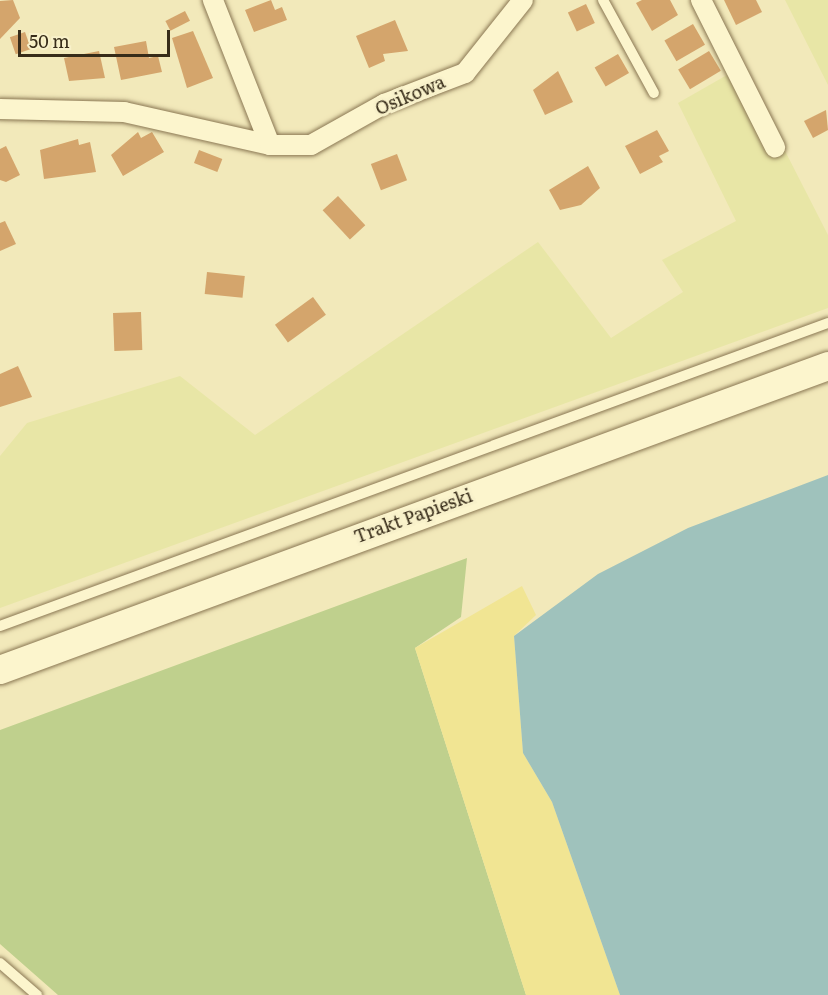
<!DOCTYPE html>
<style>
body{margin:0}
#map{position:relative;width:828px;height:995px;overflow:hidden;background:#f2e9ba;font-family:Literata,serif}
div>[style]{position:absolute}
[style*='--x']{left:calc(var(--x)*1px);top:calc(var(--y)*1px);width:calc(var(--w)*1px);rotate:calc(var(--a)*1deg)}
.farmland>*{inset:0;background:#e8e6a6}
.green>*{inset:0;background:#bfd08d}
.sand>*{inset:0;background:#f1e593}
.water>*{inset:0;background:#9fc2bc}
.building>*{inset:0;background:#d4a56c;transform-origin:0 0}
.roads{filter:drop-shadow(0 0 2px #8a7753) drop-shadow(0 0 2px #8a7753)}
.lane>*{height:10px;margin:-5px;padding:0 5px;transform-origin:5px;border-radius:5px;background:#fcf5cd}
.street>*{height:20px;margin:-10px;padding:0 10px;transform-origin:10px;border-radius:10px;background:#fcf5cd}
.secondary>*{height:28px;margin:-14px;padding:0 14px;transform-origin:14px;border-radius:14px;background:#fcf5cd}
span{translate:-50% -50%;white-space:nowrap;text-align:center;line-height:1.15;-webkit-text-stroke:6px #f8f1ca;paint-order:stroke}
.street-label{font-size:18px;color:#372c19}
.scale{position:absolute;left:18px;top:30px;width:152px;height:27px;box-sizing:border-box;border:3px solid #372c19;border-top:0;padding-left:8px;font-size:18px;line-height:21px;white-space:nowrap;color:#372c19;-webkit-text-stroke:4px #f8f1ca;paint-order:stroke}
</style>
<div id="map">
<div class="farmland">
<div style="clip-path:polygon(785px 0,828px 0,828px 85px,825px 79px)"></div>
<div style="clip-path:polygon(727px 75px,772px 152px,783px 147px,828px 235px,828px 308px,0 608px,0 456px,27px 423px,180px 376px,255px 435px,538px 242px,611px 338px,683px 292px,662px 260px,736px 221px,678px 103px)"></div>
</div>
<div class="green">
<div style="clip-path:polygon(467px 558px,461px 617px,415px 648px,526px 995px,58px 995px,0 944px,0 730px)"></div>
</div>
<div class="sand">
<div style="clip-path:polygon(522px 586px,536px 615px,514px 636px,523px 753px,552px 802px,620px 995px,526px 995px,415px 648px)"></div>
</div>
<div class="water">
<div style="clip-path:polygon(828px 475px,828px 995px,620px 995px,552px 802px,523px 753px,514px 636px,598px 574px,688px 528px)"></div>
</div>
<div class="building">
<div style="clip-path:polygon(13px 0,20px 18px,0 39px,0 1px)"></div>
<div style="clip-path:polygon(271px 0,275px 10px,282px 7px,287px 20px,254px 32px,245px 10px)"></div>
<div style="clip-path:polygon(642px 0,670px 0,678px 15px,652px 31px,636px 3px)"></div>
<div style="clip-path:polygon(724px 0,756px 0,762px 12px,736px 25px)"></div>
<div style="left:586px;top:4px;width:21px;height:20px;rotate:65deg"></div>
<div style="left:185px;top:11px;width:11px;height:22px;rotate:63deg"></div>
<div style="clip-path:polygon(395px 20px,408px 51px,383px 54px,385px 61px,369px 68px,356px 36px)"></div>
<div style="left:693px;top:24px;width:24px;height:33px;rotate:60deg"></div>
<div style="clip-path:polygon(193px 31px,213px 78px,187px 88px,172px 38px)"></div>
<div style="left:25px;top:32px;width:18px;height:16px;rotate:71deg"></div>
<div style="clip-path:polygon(146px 41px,149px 58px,158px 56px,162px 72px,121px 80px,114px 47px)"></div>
<div style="clip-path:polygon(99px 51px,105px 78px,69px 81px,64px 58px)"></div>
<div style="left:709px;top:51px;width:23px;height:36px;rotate:59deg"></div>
<div style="left:618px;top:54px;width:22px;height:27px;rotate:60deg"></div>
<div style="clip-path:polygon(558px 71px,573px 102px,545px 115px,533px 90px)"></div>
<div style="clip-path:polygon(826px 110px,828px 130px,813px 138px,804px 121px)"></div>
<div style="clip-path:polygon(657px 130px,669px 151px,659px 156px,663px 162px,640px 174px,625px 146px)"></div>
<div style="clip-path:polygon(138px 132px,141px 138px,152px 132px,164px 152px,123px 176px,111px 155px)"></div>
<div style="clip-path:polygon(78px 139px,79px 145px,90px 142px,96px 172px,44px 179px,40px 150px)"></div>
<div style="clip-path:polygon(6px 146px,20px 175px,6px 182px,0 180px,0 149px)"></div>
<div style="left:199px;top:150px;width:25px;height:14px;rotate:21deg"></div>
<div style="left:397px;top:154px;width:28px;height:28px;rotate:69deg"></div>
<div style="clip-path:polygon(588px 166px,600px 188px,581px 205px,560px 210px,549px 190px)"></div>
<div style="left:338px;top:196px;width:40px;height:21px;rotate:47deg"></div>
<div style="clip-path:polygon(5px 221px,16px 244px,0 251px,0 223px)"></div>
<div style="left:207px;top:272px;width:38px;height:22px;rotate:6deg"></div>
<div style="left:313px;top:297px;width:22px;height:47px;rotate:54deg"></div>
<div style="left:141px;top:312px;width:38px;height:28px;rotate:88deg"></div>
<div style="clip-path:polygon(18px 366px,32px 397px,0 407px,0 374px)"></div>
</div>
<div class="roads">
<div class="lane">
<div style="--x:603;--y:0;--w:106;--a:61.3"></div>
<div style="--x:0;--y:626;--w:882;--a:-20.1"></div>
<div style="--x:0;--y:963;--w:49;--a:40.9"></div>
</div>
<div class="street">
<div style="--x:701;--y:0;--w:165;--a:63.3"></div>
<div style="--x:0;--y:109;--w:124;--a:1.4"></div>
<div style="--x:124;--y:112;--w:150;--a:12.7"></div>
<div style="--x:270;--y:145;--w:156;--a:-111.5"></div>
<div style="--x:270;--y:145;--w:41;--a:0"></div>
<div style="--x:311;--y:145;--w:84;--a:-29.3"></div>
<div style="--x:384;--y:104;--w:87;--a:-20.9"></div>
<div style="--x:465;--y:73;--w:93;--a:-51.5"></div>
</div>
<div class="secondary">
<div style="--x:0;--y:670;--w:882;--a:-20.16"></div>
</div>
</div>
<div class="street-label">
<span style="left:410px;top:95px;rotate:-23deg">Osikowa</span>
<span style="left:413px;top:516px;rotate:-20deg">Trakt Papieski</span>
</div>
<div class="scale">50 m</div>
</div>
